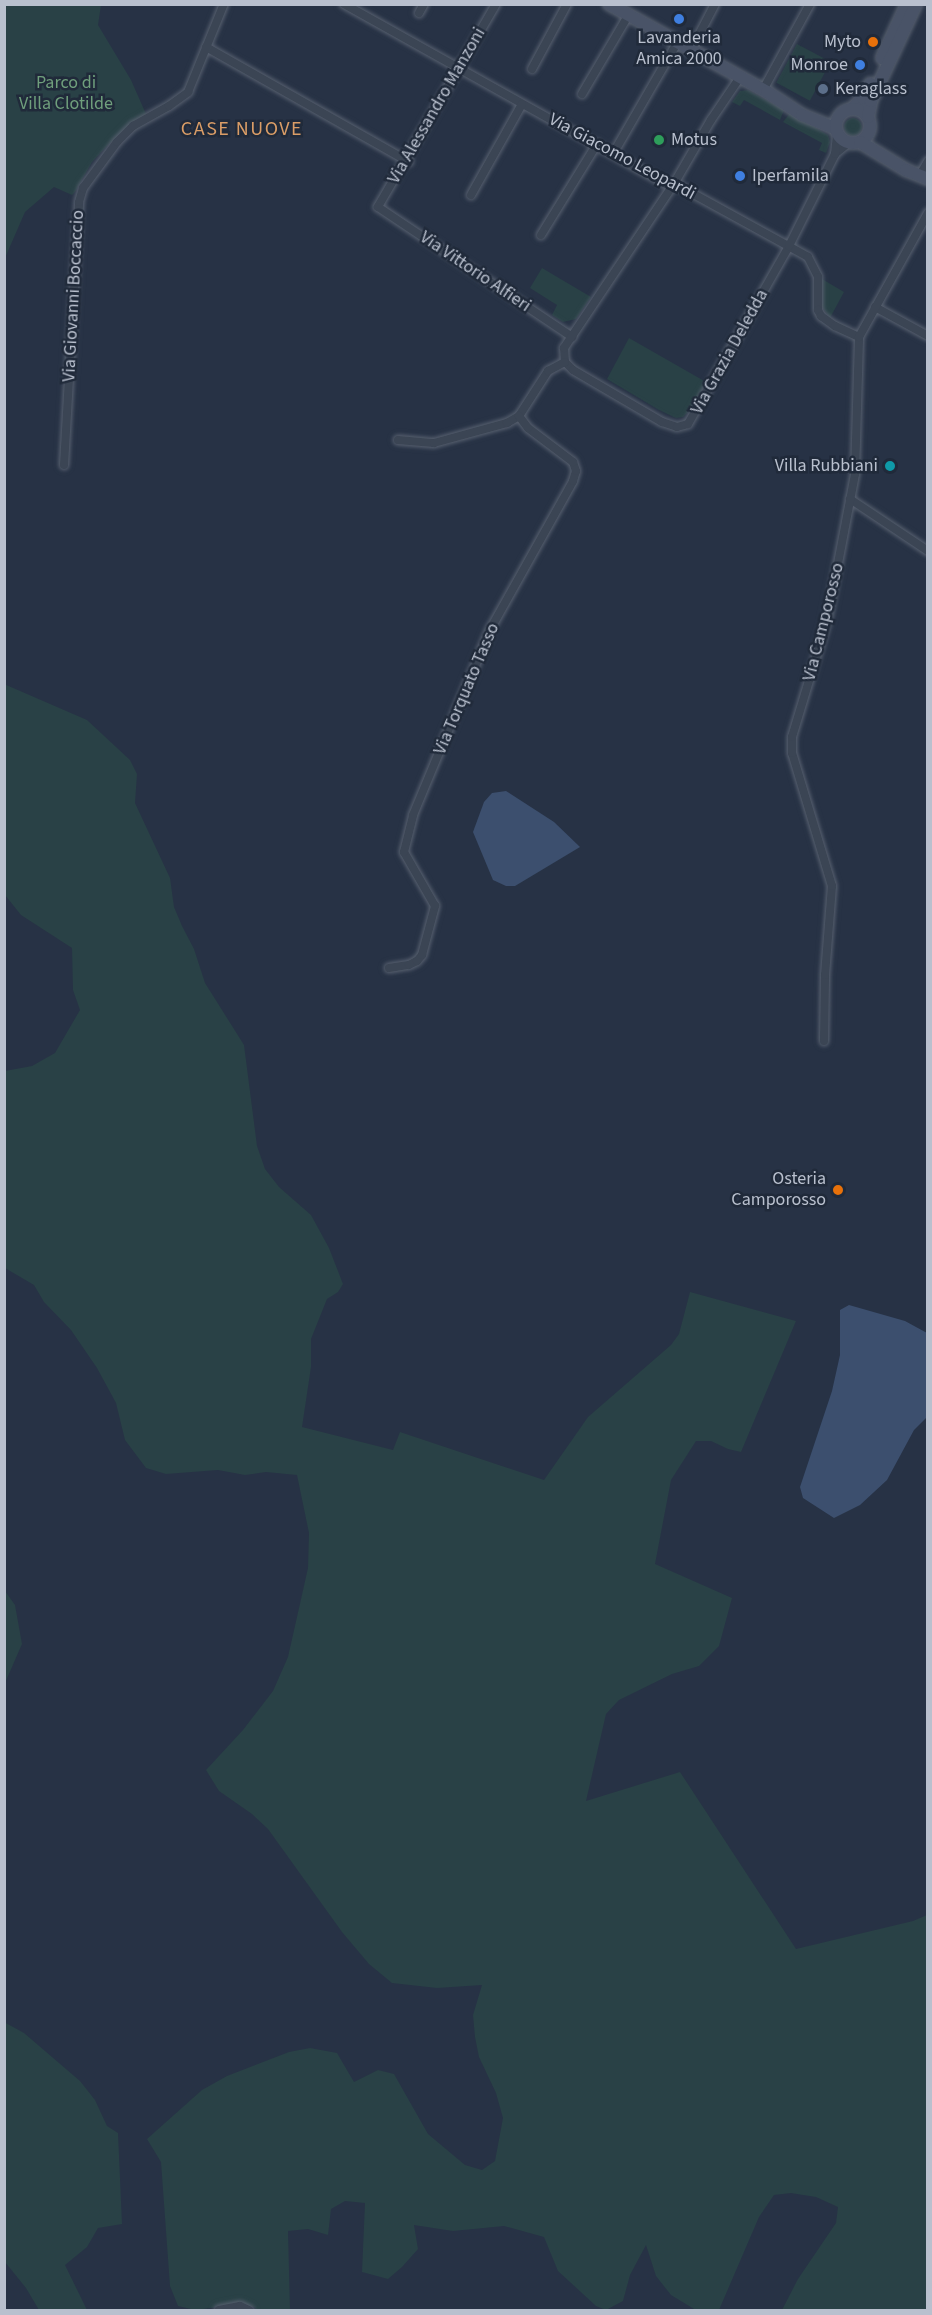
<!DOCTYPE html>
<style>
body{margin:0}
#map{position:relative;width:932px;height:2315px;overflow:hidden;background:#273245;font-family:"Source Sans 3",sans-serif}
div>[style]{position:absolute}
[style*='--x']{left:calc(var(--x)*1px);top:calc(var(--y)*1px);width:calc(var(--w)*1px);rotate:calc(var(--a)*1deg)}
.green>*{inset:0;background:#294146;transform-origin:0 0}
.round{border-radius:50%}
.water>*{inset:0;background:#3c4f6e}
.roads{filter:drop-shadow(0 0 2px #57606f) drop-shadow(0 0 2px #57606f)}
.street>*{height:8px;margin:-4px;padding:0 4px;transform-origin:4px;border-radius:4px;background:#3b4554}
.secondary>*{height:12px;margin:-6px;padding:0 6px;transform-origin:6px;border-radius:6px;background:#495367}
.secondary>.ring{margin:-6px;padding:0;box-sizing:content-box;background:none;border:12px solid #495367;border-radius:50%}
.dots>*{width:16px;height:16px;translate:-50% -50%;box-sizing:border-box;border:3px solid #202a3a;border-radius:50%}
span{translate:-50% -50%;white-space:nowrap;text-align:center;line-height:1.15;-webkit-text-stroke:5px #202a3a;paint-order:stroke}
.poi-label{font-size:18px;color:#b9c0ce}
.right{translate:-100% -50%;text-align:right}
.left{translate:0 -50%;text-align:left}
.park-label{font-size:18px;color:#6f9f7c}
.street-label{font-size:18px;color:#b9c0ce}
.neighbourhood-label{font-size:20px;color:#da9d67;letter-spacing:1.5px}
.frame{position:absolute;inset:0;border:6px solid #b9c0ce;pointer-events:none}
</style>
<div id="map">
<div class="green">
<div style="clip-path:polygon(5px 5px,101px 5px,98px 25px,131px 80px,146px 114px,110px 143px,92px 162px,75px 192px,72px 195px,54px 187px,25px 212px,5px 258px)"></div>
<div style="left:797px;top:44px;width:38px;height:44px;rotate:28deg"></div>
<div style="clip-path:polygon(748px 90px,784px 110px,780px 120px,744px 100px,740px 106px,732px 102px,740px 91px)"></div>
<div style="clip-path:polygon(790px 113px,828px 135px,830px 142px,826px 153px,819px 150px,822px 143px,783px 122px)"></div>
<div class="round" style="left:844px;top:118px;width:18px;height:18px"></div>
<div style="clip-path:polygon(542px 268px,591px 297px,576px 319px,563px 322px,552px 315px,557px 305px,530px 288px)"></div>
<div style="clip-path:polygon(822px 279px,844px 292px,830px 318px,820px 304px)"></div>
<div style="clip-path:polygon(629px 338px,706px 382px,690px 410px,683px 417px,676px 418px,659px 410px,607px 379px)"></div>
<div style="clip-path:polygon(4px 684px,87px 720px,130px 760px,137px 774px,135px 803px,170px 878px,174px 907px,182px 926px,194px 949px,205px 983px,244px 1045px,257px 1146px,265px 1169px,279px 1187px,311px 1215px,329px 1248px,343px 1284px,338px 1292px,327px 1299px,311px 1339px,311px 1367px,302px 1427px,393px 1450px,400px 1432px,544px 1480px,588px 1417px,671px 1345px,679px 1334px,690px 1292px,796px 1321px,741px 1452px,728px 1449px,711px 1441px,696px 1441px,671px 1480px,655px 1564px,732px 1598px,719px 1646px,699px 1666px,672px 1674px,619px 1700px,606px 1714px,586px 1801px,680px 1772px,796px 1949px,913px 1921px,927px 1915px,927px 2310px,782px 2310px,798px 2279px,836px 2223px,838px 2207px,816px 2197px,791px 2193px,774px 2195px,759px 2217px,719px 2310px,694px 2309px,671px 2295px,656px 2276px,646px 2245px,630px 2275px,623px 2301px,606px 2310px,596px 2306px,558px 2271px,544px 2237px,504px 2226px,453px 2231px,414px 2225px,418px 2249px,402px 2267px,388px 2279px,362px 2272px,365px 2203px,345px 2201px,331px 2209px,328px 2235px,308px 2229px,288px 2231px,290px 2310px,257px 2310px,254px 2307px,235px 2305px,195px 2310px,178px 2306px,170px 2286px,161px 2162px,147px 2139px,202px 2090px,227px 2076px,289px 2052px,310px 2048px,337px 2053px,354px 2082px,378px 2070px,394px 2074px,428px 2134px,465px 2165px,482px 2170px,495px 2161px,503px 2118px,496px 2093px,479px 2057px,475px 2037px,473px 2015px,482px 1985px,437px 1988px,392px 1983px,369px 1964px,342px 1932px,268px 1829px,252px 1814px,219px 1791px,206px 1770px,243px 1730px,273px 1691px,288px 1657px,308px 1568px,309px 1533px,297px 1475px,266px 1472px,245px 1475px,218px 1470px,166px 1474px,146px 1468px,125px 1440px,116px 1403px,97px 1368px,71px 1330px,44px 1302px,34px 1285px,5px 1268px,5px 1071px,32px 1066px,55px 1053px,80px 1010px,73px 990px,72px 948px,21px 915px,5px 895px)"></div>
<div style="clip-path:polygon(5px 1591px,15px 1605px,22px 1644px,5px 1683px)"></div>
<div style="clip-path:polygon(4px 2022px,24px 2033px,80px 2081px,95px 2100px,107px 2126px,118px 2133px,122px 2224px,98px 2228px,87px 2247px,65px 2265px,87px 2310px,39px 2310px,26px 2288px,5px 2262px)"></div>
</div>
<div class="water">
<div style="clip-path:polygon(506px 791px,554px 822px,580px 847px,515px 886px,506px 886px,493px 880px,473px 832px,484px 802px,492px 793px)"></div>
<div style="clip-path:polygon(849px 1305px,905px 1321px,927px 1333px,927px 1417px,914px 1430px,887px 1480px,860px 1505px,834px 1518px,803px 1498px,800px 1487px,832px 1391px,840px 1355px,840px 1310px)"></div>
</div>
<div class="roads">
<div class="street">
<div style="--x:344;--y:4;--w:373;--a:29.2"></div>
<div style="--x:670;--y:186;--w:9;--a:0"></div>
<div style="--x:679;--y:186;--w:147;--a:28.8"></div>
<div style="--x:808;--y:257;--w:22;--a:63"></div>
<div style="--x:818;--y:277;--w:33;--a:90"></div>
<div style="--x:818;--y:310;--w:7;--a:63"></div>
<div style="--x:821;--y:316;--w:17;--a:36"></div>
<div style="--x:835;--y:326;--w:26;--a:25"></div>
<div style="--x:496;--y:4;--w:235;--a:120.2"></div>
<div style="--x:378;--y:207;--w:234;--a:33.8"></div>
<div style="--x:419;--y:13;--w:10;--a:-61"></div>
<div style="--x:206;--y:47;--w:233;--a:29.5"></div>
<div style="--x:691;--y:50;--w:52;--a:-62.4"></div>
<div style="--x:532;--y:69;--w:74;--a:-61.7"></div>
<div style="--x:763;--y:90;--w:98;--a:-61.3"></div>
<div style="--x:582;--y:94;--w:91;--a:-59.5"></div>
<div style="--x:617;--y:147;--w:120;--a:-60"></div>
<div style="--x:835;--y:154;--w:17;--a:-40"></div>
<div style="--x:920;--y:175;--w:16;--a:-60"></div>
<div style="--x:471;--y:195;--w:104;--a:-60.7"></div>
<div style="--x:541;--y:235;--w:107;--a:-58.4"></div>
<div style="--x:875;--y:307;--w:60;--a:28.7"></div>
<div style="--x:565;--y:362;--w:11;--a:45"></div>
<div style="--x:573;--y:370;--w:103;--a:30.3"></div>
<div style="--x:662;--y:422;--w:16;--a:18"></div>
<div style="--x:677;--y:427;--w:11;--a:-15"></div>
<div style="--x:688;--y:424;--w:205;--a:-60.4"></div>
<div style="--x:789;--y:246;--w:103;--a:-63.4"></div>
<div style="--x:835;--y:154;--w:20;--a:-84"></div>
<div style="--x:565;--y:362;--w:14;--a:-94"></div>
<div style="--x:564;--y:348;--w:200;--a:-56.2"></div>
<div style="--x:675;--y:182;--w:72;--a:-59.9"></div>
<div style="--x:711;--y:120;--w:52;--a:-56"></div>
<div style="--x:398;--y:440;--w:36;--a:5"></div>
<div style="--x:434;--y:443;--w:76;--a:-15.3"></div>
<div style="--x:507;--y:423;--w:14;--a:-30"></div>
<div style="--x:519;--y:416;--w:54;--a:-57.2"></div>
<div style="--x:548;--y:371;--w:19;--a:-28"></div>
<div style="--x:64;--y:465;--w:263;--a:-86.7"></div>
<div style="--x:79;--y:202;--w:15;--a:-74"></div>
<div style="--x:83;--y:188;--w:57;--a:-53.5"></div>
<div style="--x:117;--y:142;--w:23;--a:-45"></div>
<div style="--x:133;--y:126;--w:41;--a:-29.1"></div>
<div style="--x:169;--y:106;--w:24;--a:-36"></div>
<div style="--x:188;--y:92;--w:95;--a:-67.8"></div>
<div style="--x:850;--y:499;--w:94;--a:33.7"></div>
<div style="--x:389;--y:968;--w:20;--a:-9"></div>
<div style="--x:409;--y:965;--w:9;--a:-27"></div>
<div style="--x:417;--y:961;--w:8;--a:-50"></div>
<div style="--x:422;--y:955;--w:51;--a:-75.1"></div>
<div style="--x:435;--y:906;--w:62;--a:-119.9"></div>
<div style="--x:404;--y:852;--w:38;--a:-76"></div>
<div style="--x:413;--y:815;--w:203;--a:-67.4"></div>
<div style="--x:491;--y:628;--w:168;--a:-60.8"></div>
<div style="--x:573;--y:481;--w:10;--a:-73"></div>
<div style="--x:576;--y:471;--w:9;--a:-108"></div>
<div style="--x:573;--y:462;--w:56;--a:-142.9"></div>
<div style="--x:528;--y:428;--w:15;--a:-127"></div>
<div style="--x:824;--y:1041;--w:66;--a:-89.1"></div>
<div style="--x:825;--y:975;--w:89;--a:-85.5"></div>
<div style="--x:832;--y:886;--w:139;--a:-106.7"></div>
<div style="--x:792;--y:753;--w:16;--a:-90"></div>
<div style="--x:792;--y:737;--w:121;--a:-73.2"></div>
<div style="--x:827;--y:621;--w:150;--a:-79.2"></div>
<div style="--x:855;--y:474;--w:137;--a:-88.3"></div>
<div style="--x:859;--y:337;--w:142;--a:-60.9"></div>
<div style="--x:219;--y:2310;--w:21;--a:-11"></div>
<div style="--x:240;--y:2306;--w:10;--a:24"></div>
</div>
<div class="secondary">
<div style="--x:609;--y:4;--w:181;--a:29.1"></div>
<div style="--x:767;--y:92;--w:42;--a:33.3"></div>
<div style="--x:802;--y:115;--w:35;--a:22"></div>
<div style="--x:882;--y:58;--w:60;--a:-65.2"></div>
<div style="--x:853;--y:108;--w:14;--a:-45"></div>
<div style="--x:863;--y:98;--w:16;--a:-63"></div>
<div class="ring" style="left:836px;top:109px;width:22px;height:22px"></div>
<div style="--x:868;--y:117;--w:16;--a:-79"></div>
<div style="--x:871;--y:101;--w:107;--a:-65.1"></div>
<div style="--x:860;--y:142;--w:54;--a:31.3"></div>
<div style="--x:906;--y:170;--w:24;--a:22"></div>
</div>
</div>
<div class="dots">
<div style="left:679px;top:19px;background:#3f7fe0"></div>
<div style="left:873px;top:42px;background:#e8710a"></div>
<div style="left:860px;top:65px;background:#3f7fe0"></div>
<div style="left:823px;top:89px;background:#5c6f8a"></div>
<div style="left:659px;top:140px;background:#2e9e5b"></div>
<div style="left:740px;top:176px;background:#3f7fe0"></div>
<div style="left:890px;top:466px;background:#0f9aa8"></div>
<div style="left:838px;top:1190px;background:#e8710a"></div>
</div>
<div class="poi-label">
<span style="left:679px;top:49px">Lavanderia<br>Amica 2000</span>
<span class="right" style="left:861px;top:42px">Myto</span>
<span class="right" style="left:848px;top:65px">Monroe</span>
<span class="left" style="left:835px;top:89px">Keraglass</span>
<span class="left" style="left:671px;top:140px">Motus</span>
<span class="left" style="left:752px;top:176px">Iperfamila</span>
<span class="right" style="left:878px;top:466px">Villa Rubbiani</span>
<span class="right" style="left:826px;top:1190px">Osteria<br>Camporosso</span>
</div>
<div class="park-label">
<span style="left:66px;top:94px">Parco di<br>Villa Clotilde</span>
</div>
<div class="street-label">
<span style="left:437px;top:106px;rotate:-60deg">Via Alessandro Manzoni</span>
<span style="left:622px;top:157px;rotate:28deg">Via Giacomo Leopardi</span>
<span style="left:475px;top:272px;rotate:34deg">Via Vittorio Alfieri</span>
<span style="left:74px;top:296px;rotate:-87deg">Via Giovanni Boccaccio</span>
<span style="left:730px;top:352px;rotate:-61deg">Via Grazia Deledda</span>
<span style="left:824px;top:622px;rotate:-76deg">Via Camporosso</span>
<span style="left:467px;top:689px;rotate:-67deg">Via Torquato Tasso</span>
</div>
<div class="neighbourhood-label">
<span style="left:242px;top:129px">CASE NUOVE</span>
</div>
<div class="frame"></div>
</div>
